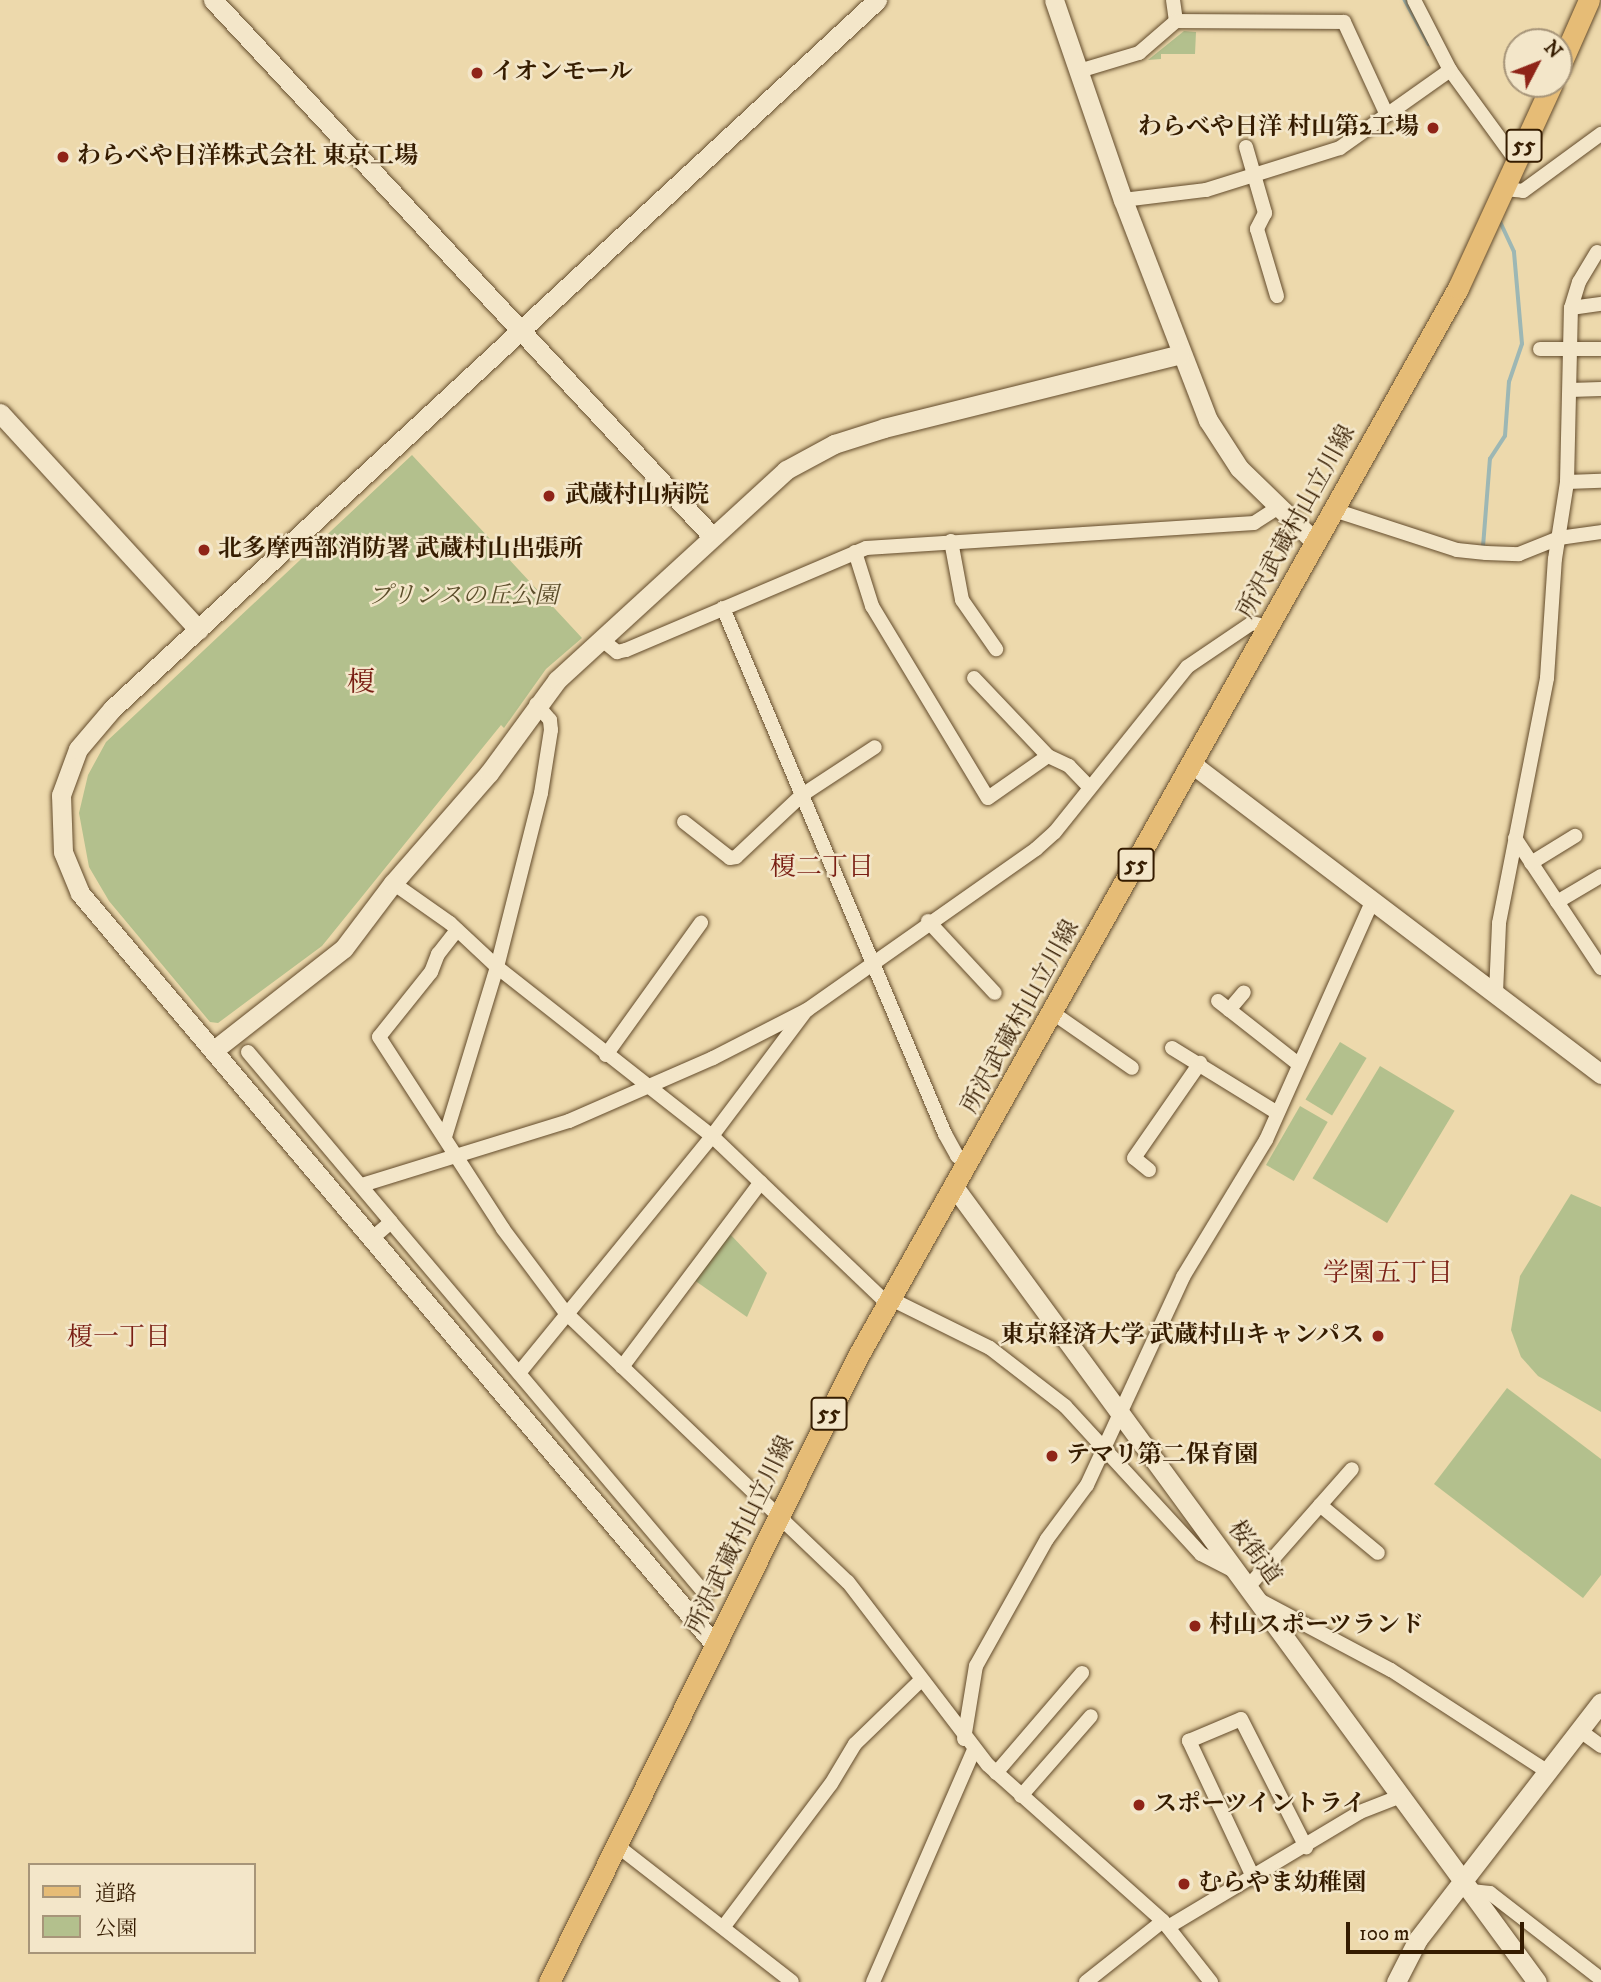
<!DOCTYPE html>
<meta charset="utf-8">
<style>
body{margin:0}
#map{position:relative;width:1601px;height:1982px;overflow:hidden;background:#edd9ac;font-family:"IM FELL DW Pica","Noto Serif JP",serif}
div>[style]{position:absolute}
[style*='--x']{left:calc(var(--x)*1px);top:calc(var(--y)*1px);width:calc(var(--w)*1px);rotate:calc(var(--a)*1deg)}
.green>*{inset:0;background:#b3c08d;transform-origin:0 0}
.stream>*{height:3.5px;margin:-1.75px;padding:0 1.75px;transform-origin:1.75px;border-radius:1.75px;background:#9db7b4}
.roads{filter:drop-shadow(0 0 2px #634b2b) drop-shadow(0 0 2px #634b2b)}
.street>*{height:14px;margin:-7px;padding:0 7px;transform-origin:7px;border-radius:7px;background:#f3e6c9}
.secondary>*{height:19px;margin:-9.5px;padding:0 9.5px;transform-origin:9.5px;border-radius:9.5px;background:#f3e6c9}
.primary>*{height:21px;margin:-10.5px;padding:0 10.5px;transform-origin:10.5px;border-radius:10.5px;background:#e6bc76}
.dots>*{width:19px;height:19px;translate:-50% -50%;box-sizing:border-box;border:4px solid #f3e6c9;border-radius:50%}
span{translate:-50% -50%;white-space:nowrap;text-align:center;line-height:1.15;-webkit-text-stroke:5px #f3e6c9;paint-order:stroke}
.shield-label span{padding:2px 5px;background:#f3e6c9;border:2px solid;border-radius:5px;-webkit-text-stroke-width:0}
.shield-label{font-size:23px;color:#351c00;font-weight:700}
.poi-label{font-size:24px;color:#351c00;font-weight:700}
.left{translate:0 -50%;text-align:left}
.right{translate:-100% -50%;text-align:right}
.street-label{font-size:24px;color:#351c00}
.park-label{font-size:24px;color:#5b4d2a;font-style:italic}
.neighbourhood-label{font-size:26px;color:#7a1f14}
.quarter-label{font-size:28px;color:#7a1f14}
.legend{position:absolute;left:28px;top:1863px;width:228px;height:91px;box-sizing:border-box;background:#f3e6c9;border:2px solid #a79579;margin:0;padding:9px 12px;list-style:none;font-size:21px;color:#351c00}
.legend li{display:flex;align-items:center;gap:14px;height:35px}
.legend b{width:35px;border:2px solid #a79579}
.north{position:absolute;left:1503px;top:28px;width:70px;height:70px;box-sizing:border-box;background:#f3e6c9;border:2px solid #a79579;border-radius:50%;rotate:48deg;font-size:19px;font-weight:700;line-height:28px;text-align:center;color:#351c00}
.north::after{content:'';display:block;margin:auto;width:24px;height:32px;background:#8f2418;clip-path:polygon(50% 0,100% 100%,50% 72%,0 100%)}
.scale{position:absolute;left:1346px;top:1922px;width:178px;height:32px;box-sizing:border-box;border:4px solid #351c00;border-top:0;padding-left:9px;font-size:21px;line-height:24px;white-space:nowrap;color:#351c00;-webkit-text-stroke:5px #f3e6c9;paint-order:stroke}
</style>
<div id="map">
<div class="green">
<div style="clip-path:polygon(1184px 31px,1196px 32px,1195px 54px,1161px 54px,1161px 59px,1148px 60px)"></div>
<div style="clip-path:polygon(412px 455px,582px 638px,546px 669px,504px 728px,501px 725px,322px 946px,218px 1023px,210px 1022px,109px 901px,89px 867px,79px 813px,88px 775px,106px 742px)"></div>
<div style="left:1340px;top:1042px;width:31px;height:67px;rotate:31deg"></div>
<div style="left:1380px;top:1066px;width:87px;height:131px;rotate:31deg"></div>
<div style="left:1300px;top:1106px;width:32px;height:68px;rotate:30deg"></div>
<div style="clip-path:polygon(1571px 1194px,1601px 1207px,1601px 1412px,1538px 1376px,1521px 1357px,1511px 1330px,1520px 1276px)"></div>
<div style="clip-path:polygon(728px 1232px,767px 1273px,747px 1317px,694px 1280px)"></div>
<div style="clip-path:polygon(1507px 1388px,1601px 1459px,1601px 1575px,1583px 1598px,1434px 1484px)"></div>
</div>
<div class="stream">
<div style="--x:1405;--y:0;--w:50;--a:61.4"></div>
<div style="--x:1483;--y:547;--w:88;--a:-85.5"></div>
<div style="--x:1490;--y:459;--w:27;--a:-57"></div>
<div style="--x:1505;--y:436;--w:54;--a:-85.8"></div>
<div style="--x:1509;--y:382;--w:40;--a:-71.1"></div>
<div style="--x:1522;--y:344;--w:92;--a:-95"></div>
<div style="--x:1514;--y:252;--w:35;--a:-115"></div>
</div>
<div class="roads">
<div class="street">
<div style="--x:1173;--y:0;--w:21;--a:82"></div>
<div style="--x:1414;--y:0;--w:79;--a:62.8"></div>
<div style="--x:1450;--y:70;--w:114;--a:53.9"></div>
<div style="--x:1079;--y:71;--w:63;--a:-16.7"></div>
<div style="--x:1139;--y:53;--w:49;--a:-40.9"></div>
<div style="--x:1176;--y:21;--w:168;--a:0.3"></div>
<div style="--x:1344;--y:22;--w:102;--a:65.2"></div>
<div style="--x:1246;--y:147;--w:69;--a:73.9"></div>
<div style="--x:1265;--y:213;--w:18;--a:117"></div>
<div style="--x:1257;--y:229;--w:70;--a:73.4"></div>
<div style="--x:1505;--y:189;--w:18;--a:6"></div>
<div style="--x:1523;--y:191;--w:97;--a:-36.2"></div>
<div style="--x:1123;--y:200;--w:84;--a:-6.9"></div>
<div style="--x:1206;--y:190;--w:140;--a:-17.4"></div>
<div style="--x:1340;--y:148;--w:135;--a:-35.3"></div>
<div style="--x:1571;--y:308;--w:30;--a:-8"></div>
<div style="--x:1540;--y:349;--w:61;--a:0"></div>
<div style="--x:1570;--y:390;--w:31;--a:-2"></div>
<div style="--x:1567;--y:482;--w:34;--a:-2"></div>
<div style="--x:1334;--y:510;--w:129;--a:18"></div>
<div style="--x:1457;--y:550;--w:29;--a:6"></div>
<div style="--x:1486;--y:553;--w:33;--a:2"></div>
<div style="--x:1519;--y:554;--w:43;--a:-21.8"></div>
<div style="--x:1559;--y:538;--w:42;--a:-8.1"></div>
<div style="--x:951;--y:541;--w:60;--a:79.4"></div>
<div style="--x:962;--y:600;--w:60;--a:55.2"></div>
<div style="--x:855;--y:552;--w:57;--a:72.5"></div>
<div style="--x:872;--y:606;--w:224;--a:58.9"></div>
<div style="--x:988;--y:798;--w:73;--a:-35"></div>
<div style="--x:1048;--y:756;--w:23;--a:25"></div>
<div style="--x:1069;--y:766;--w:28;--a:46"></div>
<div style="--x:723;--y:608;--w:571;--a:67.12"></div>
<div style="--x:945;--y:1134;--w:25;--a:61"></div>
<div style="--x:957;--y:1156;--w:14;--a:39"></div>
<div style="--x:601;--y:639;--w:21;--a:39"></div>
<div style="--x:617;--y:652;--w:9;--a:-13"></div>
<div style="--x:626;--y:650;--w:261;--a:-23"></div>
<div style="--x:866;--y:548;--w:389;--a:-3.7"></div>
<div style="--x:1254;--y:523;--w:27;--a:-33"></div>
<div style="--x:974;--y:678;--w:108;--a:46.5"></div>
<div style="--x:684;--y:822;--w:58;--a:38"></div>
<div style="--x:730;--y:858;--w:6;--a:-9"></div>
<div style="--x:736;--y:857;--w:91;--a:-43.2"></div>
<div style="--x:802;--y:795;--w:87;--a:-33.3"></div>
<div style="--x:1515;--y:838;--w:156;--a:56.5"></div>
<div style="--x:1531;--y:863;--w:52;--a:-31.5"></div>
<div style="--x:393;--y:883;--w:70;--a:35.1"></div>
<div style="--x:450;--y:923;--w:64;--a:43.1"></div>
<div style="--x:497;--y:967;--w:273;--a:38.2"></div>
<div style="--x:712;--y:1136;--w:246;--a:43.7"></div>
<div style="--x:1557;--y:902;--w:51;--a:-30.6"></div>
<div style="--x:928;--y:921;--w:98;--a:47.1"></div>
<div style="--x:457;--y:930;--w:31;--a:128"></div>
<div style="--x:438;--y:954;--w:19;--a:111"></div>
<div style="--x:431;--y:972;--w:83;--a:128.7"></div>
<div style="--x:379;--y:1037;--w:229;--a:57.1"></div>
<div style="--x:503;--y:1229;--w:104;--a:53.2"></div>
<div style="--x:565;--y:1312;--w:391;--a:43.7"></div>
<div style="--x:848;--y:1582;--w:230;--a:52.6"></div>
<div style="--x:988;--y:1765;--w:234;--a:41.7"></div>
<div style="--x:1163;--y:1921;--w:78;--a:51.8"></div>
<div style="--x:1496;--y:993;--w:70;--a:-87.5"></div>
<div style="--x:1499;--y:923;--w:250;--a:-78.9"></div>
<div style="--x:1547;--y:678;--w:119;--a:-86.2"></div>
<div style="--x:1555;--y:559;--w:78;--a:-81.1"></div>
<div style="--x:1567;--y:482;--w:174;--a:-88.7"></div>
<div style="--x:1571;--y:308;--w:27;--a:-73"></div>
<div style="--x:1579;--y:282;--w:35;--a:-59"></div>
<div style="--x:1218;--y:1001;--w:100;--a:38.1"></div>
<div style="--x:1229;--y:1010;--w:23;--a:-50"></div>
<div style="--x:1053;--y:1013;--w:96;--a:34.8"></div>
<div style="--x:1172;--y:1048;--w:122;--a:31.6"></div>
<div style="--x:248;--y:1052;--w:222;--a:49.9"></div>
<div style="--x:391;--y:1222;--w:23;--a:139"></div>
<div style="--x:606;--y:1055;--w:163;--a:-54.3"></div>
<div style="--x:445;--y:1137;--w:178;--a:-73"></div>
<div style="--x:497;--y:967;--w:179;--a:-75.8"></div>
<div style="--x:541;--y:793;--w:64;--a:-81"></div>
<div style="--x:551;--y:730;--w:10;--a:-96"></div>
<div style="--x:550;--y:720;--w:21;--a:-131"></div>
<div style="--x:1149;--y:1170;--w:19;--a:-141"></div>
<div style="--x:1134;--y:1158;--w:116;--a:-55.2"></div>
<div style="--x:362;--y:1185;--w:217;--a:-17.2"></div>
<div style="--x:569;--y:1121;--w:157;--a:-23.6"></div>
<div style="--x:713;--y:1058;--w:106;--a:-27.1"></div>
<div style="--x:807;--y:1010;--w:280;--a:-35.1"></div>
<div style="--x:1036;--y:849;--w:25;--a:-42"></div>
<div style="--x:1055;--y:832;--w:211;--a:-51.3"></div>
<div style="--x:1187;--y:667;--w:78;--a:-34.1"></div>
<div style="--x:1252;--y:623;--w:16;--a:14"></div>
<div style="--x:391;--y:1222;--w:488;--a:49.8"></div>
<div style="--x:893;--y:1300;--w:108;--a:26.3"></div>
<div style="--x:990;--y:1348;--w:95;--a:37.7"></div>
<div style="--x:1065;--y:1406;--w:201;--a:47.4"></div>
<div style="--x:1201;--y:1554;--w:35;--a:27"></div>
<div style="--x:622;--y:1367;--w:231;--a:-53.1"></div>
<div style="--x:519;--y:1373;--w:306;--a:-50.8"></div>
<div style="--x:712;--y:1136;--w:156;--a:-53.1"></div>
<div style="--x:1320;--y:1505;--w:75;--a:39.6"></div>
<div style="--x:1248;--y:1587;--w:157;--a:-48.6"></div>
<div style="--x:1261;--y:1601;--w:147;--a:28"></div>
<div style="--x:1391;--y:1670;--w:184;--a:33"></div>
<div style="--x:1579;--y:1730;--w:27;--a:36"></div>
<div style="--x:964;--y:1739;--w:74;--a:-80.7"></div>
<div style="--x:976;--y:1666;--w:145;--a:-60.8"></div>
<div style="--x:1047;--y:1539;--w:67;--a:-53.5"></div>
<div style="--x:1087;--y:1485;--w:229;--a:-65.2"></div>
<div style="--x:1183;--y:1277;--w:160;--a:-58.8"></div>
<div style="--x:1266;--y:1140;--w:263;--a:-66"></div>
<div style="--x:996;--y:1773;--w:132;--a:-49.3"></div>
<div style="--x:1021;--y:1796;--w:106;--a:-48.8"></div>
<div style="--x:615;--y:1844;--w:224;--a:37.9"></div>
<div style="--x:1254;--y:1879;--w:153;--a:-115.2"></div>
<div style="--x:1189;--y:1741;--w:56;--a:-22.9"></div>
<div style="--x:1241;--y:1719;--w:144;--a:63.1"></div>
<div style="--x:1471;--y:1891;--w:19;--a:6"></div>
<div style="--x:1490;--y:1893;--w:140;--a:37.8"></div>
<div style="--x:725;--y:1925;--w:176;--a:-53.1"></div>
<div style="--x:831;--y:1784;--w:47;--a:-59"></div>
<div style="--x:855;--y:1744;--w:92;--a:-44.1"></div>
<div style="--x:1168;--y:1927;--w:224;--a:-30.9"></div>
<div style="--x:1360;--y:1812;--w:44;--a:-21.3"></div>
<div style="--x:873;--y:1982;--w:253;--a:-66.5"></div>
<div style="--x:1086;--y:1982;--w:98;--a:-38.4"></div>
</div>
<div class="secondary">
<div style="--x:213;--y:0;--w:732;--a:47.05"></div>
<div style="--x:1054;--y:0;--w:212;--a:71"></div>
<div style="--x:1123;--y:200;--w:236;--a:68.9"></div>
<div style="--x:1208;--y:420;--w:57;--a:57.1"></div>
<div style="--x:1239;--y:468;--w:106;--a:44.2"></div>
<div style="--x:0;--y:413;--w:294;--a:47.5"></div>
<div style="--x:1192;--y:764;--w:513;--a:37.16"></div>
<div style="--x:214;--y:1050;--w:165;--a:-38.1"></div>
<div style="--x:344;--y:948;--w:81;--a:-53"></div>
<div style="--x:393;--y:883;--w:146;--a:-48.9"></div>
<div style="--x:489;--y:773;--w:115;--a:-53.8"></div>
<div style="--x:557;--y:680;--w:311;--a:-42.5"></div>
<div style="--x:786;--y:470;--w:55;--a:-28.4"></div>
<div style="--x:834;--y:444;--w:52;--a:-17.7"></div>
<div style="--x:884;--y:428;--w:305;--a:-14"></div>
<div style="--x:955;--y:1188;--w:984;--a:53.76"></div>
<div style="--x:716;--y:1646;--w:986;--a:-130.19"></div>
<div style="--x:80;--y:893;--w:44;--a:-112.5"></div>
<div style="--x:63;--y:852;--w:57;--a:-92"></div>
<div style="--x:61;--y:795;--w:49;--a:-69.7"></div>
<div style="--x:78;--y:749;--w:52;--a:-49.6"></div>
<div style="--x:112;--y:709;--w:1043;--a:-42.82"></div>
<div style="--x:1396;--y:1982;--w:48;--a:-62.9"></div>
<div style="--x:1418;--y:1939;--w:299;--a:-52.3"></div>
</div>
<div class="primary">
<div style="--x:1559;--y:68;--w:74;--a:-66.2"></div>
<div style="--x:549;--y:1982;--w:698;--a:-63.73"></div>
<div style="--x:858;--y:1356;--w:1225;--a:-60.67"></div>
<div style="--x:1458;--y:288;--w:225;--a:-65.3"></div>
</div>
</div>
<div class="dots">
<div style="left:477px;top:73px;background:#8f2418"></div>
<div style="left:1433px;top:128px;background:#8f2418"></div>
<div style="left:63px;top:157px;background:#8f2418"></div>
<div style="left:549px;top:496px;background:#8f2418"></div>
<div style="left:204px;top:550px;background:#8f2418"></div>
<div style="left:1378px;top:1336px;background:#8f2418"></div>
<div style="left:1052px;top:1456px;background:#8f2418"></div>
<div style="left:1195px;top:1626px;background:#8f2418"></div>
<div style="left:1139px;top:1805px;background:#8f2418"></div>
<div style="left:1184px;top:1884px;background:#8f2418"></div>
</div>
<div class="shield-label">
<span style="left:1524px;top:146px">55</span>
<span style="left:1136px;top:865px">55</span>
<span style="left:829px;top:1414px">55</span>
</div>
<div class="poi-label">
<span class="left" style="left:491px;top:73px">イオンモール</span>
<span class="right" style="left:1419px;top:128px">わらべや日洋 村山第2工場</span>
<span class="left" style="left:77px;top:157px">わらべや日洋株式会社 東京工場</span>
<span class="left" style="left:565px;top:496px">武蔵村山病院</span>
<span class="left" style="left:218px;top:550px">北多摩西部消防署 武蔵村山出張所</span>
<span class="right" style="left:1364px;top:1336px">東京経済大学 武蔵村山キャンパス</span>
<span class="left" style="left:1066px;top:1456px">テマリ第二保育園</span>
<span class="left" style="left:1209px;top:1626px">村山スポーツランド</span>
<span class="left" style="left:1153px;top:1805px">スポーツイントライ</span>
<span class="left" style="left:1198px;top:1884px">むらやま幼稚園</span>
</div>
<div class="street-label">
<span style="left:1297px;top:522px;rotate:-61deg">所沢武蔵村山立川線</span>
<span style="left:1021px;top:1017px;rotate:-61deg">所沢武蔵村山立川線</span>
<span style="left:741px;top:1535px;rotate:-64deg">所沢武蔵村山立川線</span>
<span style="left:1254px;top:1553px;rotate:54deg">桜街道</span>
</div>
<div class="park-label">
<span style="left:463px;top:597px">プリンスの丘公園</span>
</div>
<div class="neighbourhood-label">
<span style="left:822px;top:868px">榎二丁目</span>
<span style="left:1388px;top:1274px">学園五丁目</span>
<span style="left:119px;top:1338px">榎一丁目</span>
</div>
<div class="quarter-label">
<span style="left:361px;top:683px">榎</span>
</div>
<ul class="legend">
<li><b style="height:9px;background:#e6bc76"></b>道路</li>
<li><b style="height:19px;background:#b3c08d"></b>公園</li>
</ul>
<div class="north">N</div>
<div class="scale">100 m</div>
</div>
